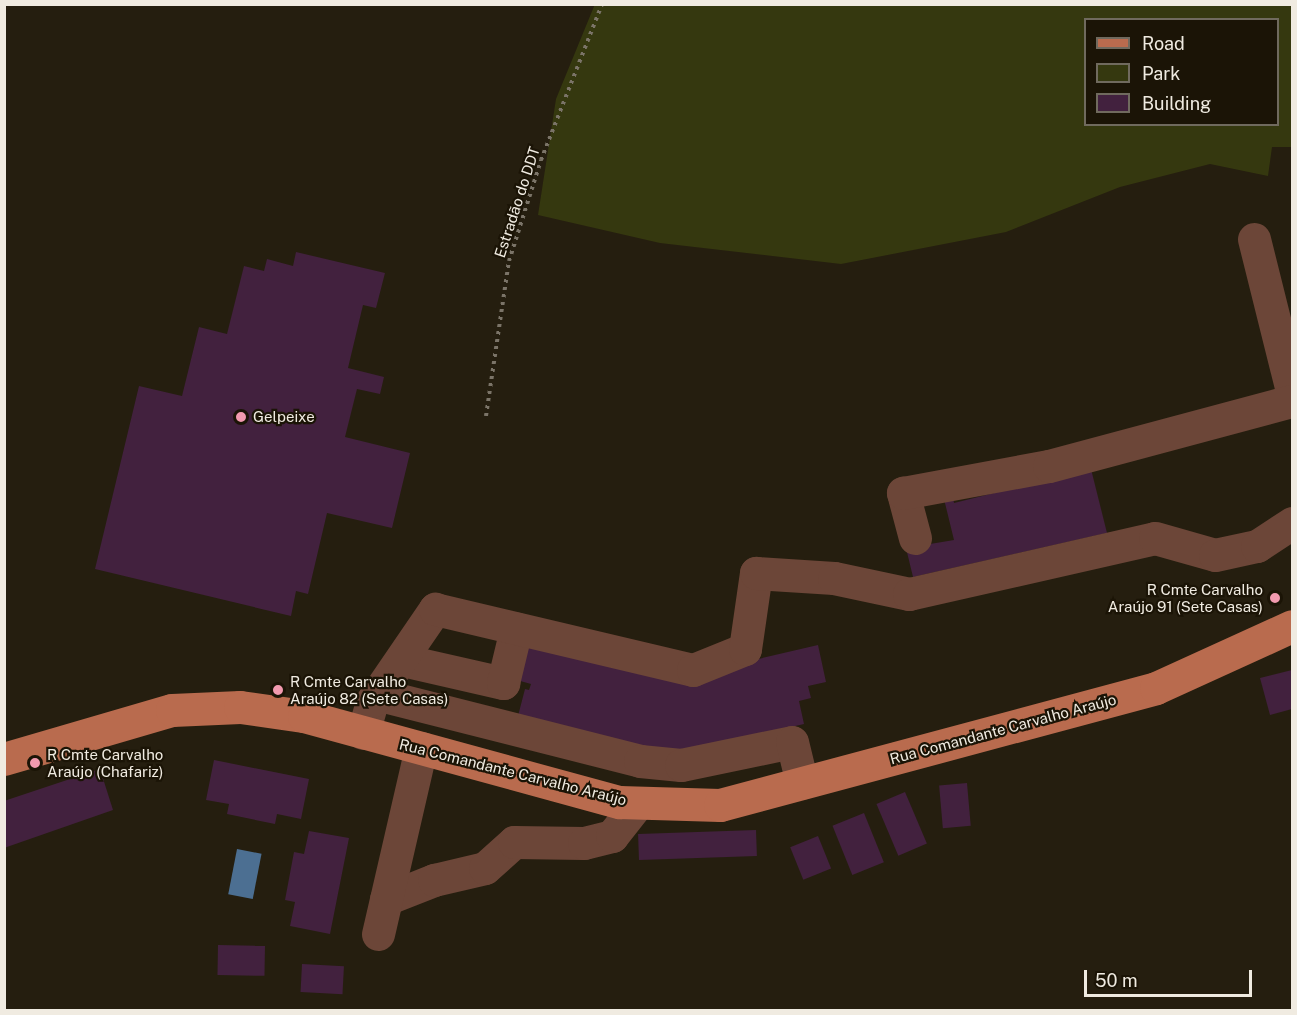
<!DOCTYPE html>
<meta charset="utf-8">
<style>
body{margin:0}
#map{position:relative;width:1297px;height:1015px;overflow:hidden;background:#251e0f;font-family:"Public Sans",sans-serif}
div>[style]{position:absolute}
[style*='--x']{left:calc(var(--x)*1px);top:calc(var(--y)*1px);width:calc(var(--w)*1px);rotate:calc(var(--a)*1deg)}
.green>*{inset:0;background:#35380f}
.water>*{inset:0;background:#4c6f92;transform-origin:0 0}
.building>*{inset:0;background:#42213e;transform-origin:0 0}
.path>*{height:4px;margin-top:-2px;transform-origin:0;background:repeating-linear-gradient(90deg,#7b7468 0 3px,transparent 0 7.5px)}
.minor>*{height:33px;margin:-16.5px;padding:0 16.5px;transform-origin:16.5px;border-radius:16.5px;background:#6c4638}
.major>*{height:33px;margin:-16.5px;padding:0 16.5px;transform-origin:16.5px;border-radius:16.5px;background:#b96b4e}
.dots>*{width:16px;height:16px;translate:-50% -50%;box-sizing:border-box;border:3px solid #1b1406;border-radius:50%}
span{translate:-50% -50%;white-space:nowrap;text-align:center;line-height:1.15;-webkit-text-stroke:4.5px #1b1406;paint-order:stroke}
.street-label{font-size:15px;color:#f0ebe1}
.poi-label{font-size:15px;color:#f0ebe1}
.left{translate:0 -50%;text-align:left}
.right{translate:-100% -50%;text-align:right}
.frame{position:absolute;inset:0;border:6px solid #f0ebe1;pointer-events:none}
.legend{position:absolute;left:1084px;top:18px;width:195px;height:108px;box-sizing:border-box;background:#1b1406;border:2px solid #706a5e;margin:0;padding:8px 10px;list-style:none;font-size:18px;color:#f0ebe1}
.legend li{display:flex;align-items:center;gap:12px;height:30px}
.legend b{width:30px;border:2px solid #706a5e}
.scale{position:absolute;left:1084px;top:970px;width:168px;height:27px;box-sizing:border-box;border:3px solid #f0ebe1;border-top:0;padding-left:8px;font-size:18px;line-height:21px;white-space:nowrap;color:#f0ebe1;-webkit-text-stroke:4px #1b1406;paint-order:stroke}
</style>
<div id="map">
<div class="green">
<div style="clip-path:polygon(evenodd,595px 4px,1292px 5px,1292px 147px,1272px 147px,1268px 176px,1210px 164px,1120px 187px,1006px 232px,841px 264px,660px 243px,538px 215px,556px 99px,595px 4px,1086px 20px,1278px 20px,1278px 124px,1086px 124px,1086px 20px)"></div>
</div>
<div class="water">
<div style="left:237px;top:849px;width:25px;height:46px;rotate:11deg"></div>
</div>
<div class="building">
<div style="clip-path:polygon(296px 252px,385px 273px,376px 308px,363px 305px,348px 368px,384px 377px,380px 394px,357px 389px,345px 437px,410px 453px,392px 528px,327px 513px,308px 594px,296px 591px,291px 616px,95px 569px,139px 386px,182px 396px,199px 327px,227px 334px,244px 266px,264px 271px,267px 259px,293px 266px)"></div>
<div style="clip-path:polygon(1091px 469px,1107px 533px,913px 577px,906px 548px,954px 540px,944px 499px,953px 497px,954px 503px)"></div>
<div style="clip-path:polygon(523px 640px,694px 674px,818px 645px,826px 682px,808px 686px,811px 698px,799px 701px,804px 724px,686px 751px,665px 751px,518px 716px,525px 689px,529px 690px,531px 684px,513px 679px)"></div>
<div style="clip-path:polygon(1292px 670px,1292px 709px,1270px 715px,1260px 678px)"></div>
<div style="clip-path:polygon(214px 760px,309px 779px,301px 819px,277px 814px,275px 824px,227px 814px,229px 804px,206px 800px)"></div>
<div style="clip-path:polygon(100px 769px,113px 810px,4px 848px,4px 801px)"></div>
<div style="left:967px;top:783px;width:43px;height:28px;rotate:85deg"></div>
<div style="left:905px;top:792px;width:56px;height:31px;rotate:67deg"></div>
<div style="left:864px;top:813px;width:53px;height:34px;rotate:68deg"></div>
<div style="left:756px;top:830px;width:26px;height:118px;rotate:88deg"></div>
<div style="clip-path:polygon(309px 831px,349px 838px,330px 934px,290px 926px,295px 902px,285px 900px,294px 852px,304px 854px)"></div>
<div style="left:818px;top:836px;width:35px;height:30px;rotate:68deg"></div>
<div style="left:218px;top:945px;width:47px;height:30px;rotate:1deg"></div>
<div style="left:302px;top:964px;width:42px;height:28px;rotate:3deg"></div>
</div>
<div class="path">
<div style="--x:486;--y:416;--w:157;--a:-81.6"></div>
<div style="--x:509;--y:261;--w:106;--a:-72.4"></div>
<div style="--x:541;--y:160;--w:168;--a:-68.6"></div>
</div>
<div class="minor">
<div style="--x:1254;--y:239;--w:157;--a:76"></div>
<div style="--x:915;--y:538;--w:47;--a:-104.9"></div>
<div style="--x:903;--y:493;--w:148;--a:-10.5"></div>
<div style="--x:1049;--y:466;--w:252;--a:-15"></div>
<div style="--x:402;--y:660;--w:104;--a:12.8"></div>
<div style="--x:503;--y:683;--w:56;--a:-76.5"></div>
<div style="--x:376;--y:694;--w:272;--a:14.2"></div>
<div style="--x:640;--y:761;--w:41;--a:5.6"></div>
<div style="--x:681;--y:765;--w:113;--a:-11.7"></div>
<div style="--x:792;--y:742;--w:42;--a:76.3"></div>
<div style="--x:363;--y:733;--w:33;--a:-74"></div>
<div style="--x:372;--y:701;--w:112;--a:-55.6"></div>
<div style="--x:435;--y:609;--w:265;--a:13.3"></div>
<div style="--x:693;--y:670;--w:56;--a:-22"></div>
<div style="--x:745;--y:649;--w:77;--a:-81.8"></div>
<div style="--x:756;--y:573;--w:78;--a:3.7"></div>
<div style="--x:834;--y:578;--w:77;--a:12"></div>
<div style="--x:909;--y:594;--w:252;--a:-12.8"></div>
<div style="--x:1155;--y:538;--w:62;--a:15.8"></div>
<div style="--x:1215;--y:555;--w:43;--a:-12.1"></div>
<div style="--x:1257;--y:546;--w:42;--a:-33.3"></div>
<div style="--x:386;--y:899;--w:52;--a:-21.6"></div>
<div style="--x:434;--y:880;--w:52;--a:-13.2"></div>
<div style="--x:485;--y:868;--w:39;--a:-42"></div>
<div style="--x:514;--y:842;--w:70;--a:0.8"></div>
<div style="--x:584;--y:843;--w:29;--a:-14"></div>
<div style="--x:612;--y:836;--w:42;--a:-51.8"></div>
<div style="--x:378;--y:934;--w:191;--a:-77"></div>
</div>
<div class="major">
<div style="--x:4;--y:759;--w:175;--a:-16.3"></div>
<div style="--x:172;--y:710;--w:68;--a:-2.5"></div>
<div style="--x:240;--y:707;--w:65;--a:8"></div>
<div style="--x:304;--y:716;--w:327;--a:15.3"></div>
<div style="--x:619;--y:802;--w:101;--a:1.7"></div>
<div style="--x:720;--y:805;--w:451;--a:-15"></div>
<div style="--x:1156;--y:688;--w:149;--a:-24.5"></div>
</div>
<div class="dots">
<div style="left:241px;top:417px;background:#f29aaf"></div>
<div style="left:1275px;top:598px;background:#f29aaf"></div>
<div style="left:278px;top:690px;background:#f29aaf"></div>
<div style="left:35px;top:763px;background:#f29aaf"></div>
</div>
<div class="street-label">
<span style="left:517px;top:202px;rotate:-72deg">Estradão do DDT</span>
<span style="left:1003px;top:729px;rotate:-15deg">Rua Comandante Carvalho Araújo</span>
<span style="left:513px;top:772px;rotate:14deg">Rua Comandante Carvalho Araújo</span>
</div>
<div class="poi-label">
<span class="left" style="left:253px;top:417px">Gelpeixe</span>
<span class="right" style="left:1263px;top:598px">R Cmte Carvalho<br>Araújo 91 (Sete Casas)</span>
<span class="left" style="left:290px;top:690px">R Cmte Carvalho<br>Araújo 82 (Sete Casas)</span>
<span class="left" style="left:47px;top:763px">R Cmte Carvalho<br>Araújo (Chafariz)</span>
</div>
<div class="frame"></div>
<ul class="legend">
<li><b style="height:8px;background:#b96b4e"></b>Road</li>
<li><b style="height:16px;background:#35380f"></b>Park</li>
<li><b style="height:16px;background:#42213e"></b>Building</li>
</ul>
<div class="scale">50 m</div>
</div>
